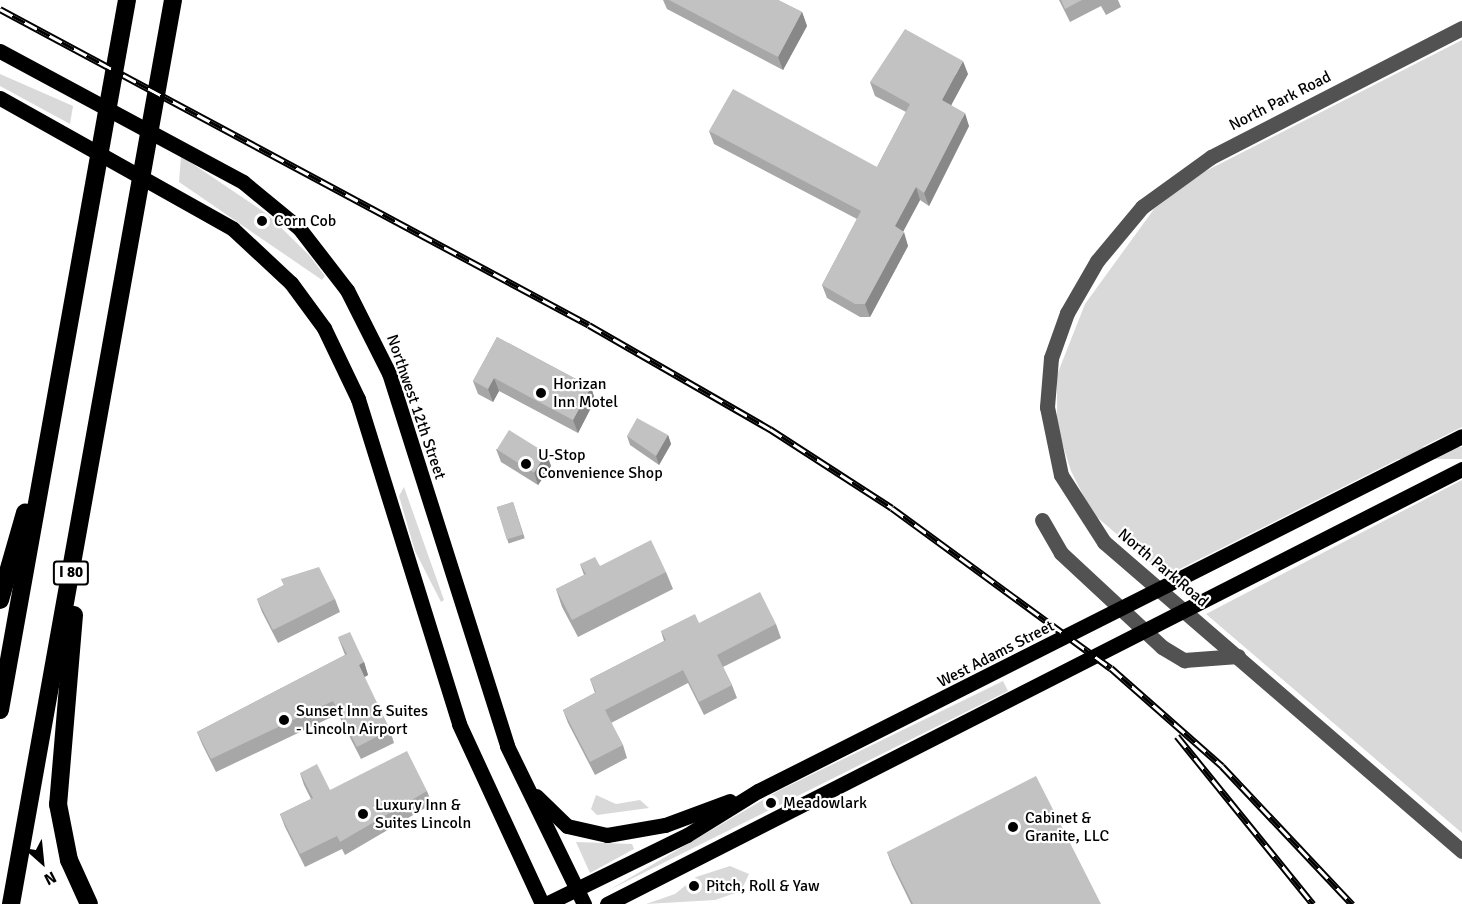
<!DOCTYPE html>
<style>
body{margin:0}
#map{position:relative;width:1462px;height:904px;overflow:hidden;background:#fff;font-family:Signika,sans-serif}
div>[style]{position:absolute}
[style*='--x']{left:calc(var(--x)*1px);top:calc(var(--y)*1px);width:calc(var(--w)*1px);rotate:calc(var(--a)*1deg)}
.green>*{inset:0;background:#d9d9d9;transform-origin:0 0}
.minor>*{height:15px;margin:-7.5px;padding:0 7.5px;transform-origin:7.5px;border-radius:7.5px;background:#525252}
.major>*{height:15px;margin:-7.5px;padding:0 7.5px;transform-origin:7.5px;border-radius:7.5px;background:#000}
.highway>*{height:18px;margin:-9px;padding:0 9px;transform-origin:9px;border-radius:9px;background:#000}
.rail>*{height:7px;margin-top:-3.5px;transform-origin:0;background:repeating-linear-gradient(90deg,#fff 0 14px,#000 0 28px);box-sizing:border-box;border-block:2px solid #000}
.wall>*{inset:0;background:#a7a7a7;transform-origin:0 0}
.shaded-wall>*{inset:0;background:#888}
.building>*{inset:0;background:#c2c2c2;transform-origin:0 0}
.dots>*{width:16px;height:16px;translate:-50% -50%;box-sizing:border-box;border:3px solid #fff;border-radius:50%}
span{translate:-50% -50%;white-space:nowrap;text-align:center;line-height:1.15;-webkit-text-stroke:4.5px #fff;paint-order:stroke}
.shield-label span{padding:2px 4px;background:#fff;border:2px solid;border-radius:4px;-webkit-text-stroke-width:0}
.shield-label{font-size:15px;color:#000;font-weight:700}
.street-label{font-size:16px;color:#000}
.poi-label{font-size:16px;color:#000}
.left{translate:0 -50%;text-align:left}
.north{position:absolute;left:12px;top:832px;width:60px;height:60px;-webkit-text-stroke:4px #fff;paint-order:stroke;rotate:153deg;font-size:16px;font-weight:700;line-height:24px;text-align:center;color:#000}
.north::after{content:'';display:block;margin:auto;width:21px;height:27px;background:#000;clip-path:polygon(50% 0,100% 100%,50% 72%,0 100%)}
</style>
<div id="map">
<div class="green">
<div style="clip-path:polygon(1462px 40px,1462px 427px,1166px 576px,1092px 513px,1071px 471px,1057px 426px,1057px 375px,1085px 304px,1154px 209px,1196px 176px)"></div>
<div style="clip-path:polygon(0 74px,73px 106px,70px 124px,0 86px)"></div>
<div style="clip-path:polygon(181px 156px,267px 214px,309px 255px,325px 276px,322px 280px,179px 182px)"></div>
<div style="left:1462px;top:447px;width:12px;height:232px;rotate:90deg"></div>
<div style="clip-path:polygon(1462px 480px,1462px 833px,1206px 614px)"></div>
<div style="clip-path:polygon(404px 487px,444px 600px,441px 602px,415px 551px,399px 496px)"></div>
<div style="clip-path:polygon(1003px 681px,1008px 691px,609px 890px,778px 791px)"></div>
<div style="clip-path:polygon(596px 795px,616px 804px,640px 800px,649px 808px,597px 815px,591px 809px)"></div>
<div style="clip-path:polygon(576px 842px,632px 844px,634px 849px,590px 873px)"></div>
<div style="clip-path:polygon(730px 866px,749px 874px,741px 891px,715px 900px,646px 904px,675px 894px,696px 877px)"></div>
</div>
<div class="minor">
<div style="--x:1462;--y:28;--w:282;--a:152.8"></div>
<div style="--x:1211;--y:157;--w:85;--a:144.1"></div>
<div style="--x:1142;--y:207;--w:70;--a:129.8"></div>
<div style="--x:1097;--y:261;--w:60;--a:120"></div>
<div style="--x:1067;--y:313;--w:48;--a:109.6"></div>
<div style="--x:1051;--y:358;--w:49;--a:94.7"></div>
<div style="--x:1047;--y:407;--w:69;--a:78.4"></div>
<div style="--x:1061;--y:475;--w:80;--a:57.3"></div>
<div style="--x:1104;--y:542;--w:473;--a:40.8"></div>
<div style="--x:1042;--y:520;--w:38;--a:60"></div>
<div style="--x:1061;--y:553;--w:138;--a:42.9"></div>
<div style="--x:1162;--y:647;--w:26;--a:31"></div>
<div style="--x:1184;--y:660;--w:54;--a:-4.2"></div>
</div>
<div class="major">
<div style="--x:0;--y:51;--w:276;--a:28.3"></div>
<div style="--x:243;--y:182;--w:72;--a:39.4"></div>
<div style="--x:299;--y:228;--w:78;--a:52.3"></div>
<div style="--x:347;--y:290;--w:93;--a:63.2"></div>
<div style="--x:389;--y:373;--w:391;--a:72.4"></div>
<div style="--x:507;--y:746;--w:176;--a:64"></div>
<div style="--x:0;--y:98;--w:267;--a:29.3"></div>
<div style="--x:233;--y:229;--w:79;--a:43"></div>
<div style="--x:291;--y:283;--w:56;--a:53.7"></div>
<div style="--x:324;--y:328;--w:79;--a:64.4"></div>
<div style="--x:358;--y:399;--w:340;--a:72.7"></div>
<div style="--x:459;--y:724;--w:198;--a:65.2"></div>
<div style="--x:536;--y:796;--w:43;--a:44.1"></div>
<div style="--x:567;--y:826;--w:41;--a:12.7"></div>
<div style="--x:607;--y:835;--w:59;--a:-9.8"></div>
<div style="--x:665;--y:825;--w:69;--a:-20.3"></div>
<div style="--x:546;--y:904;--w:157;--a:-26.1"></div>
<div style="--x:687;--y:835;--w:84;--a:-31.8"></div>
<div style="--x:758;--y:791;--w:788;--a:-26.76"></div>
<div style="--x:607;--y:904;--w:959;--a:-26.97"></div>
</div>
<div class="highway">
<div style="--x:0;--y:600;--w:91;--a:-74"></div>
<div style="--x:74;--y:615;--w:190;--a:94.8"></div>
<div style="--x:58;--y:804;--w:57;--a:78.9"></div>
<div style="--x:69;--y:860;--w:48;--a:65.6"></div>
<div style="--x:0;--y:710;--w:721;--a:-79.86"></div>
<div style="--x:11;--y:904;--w:918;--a:-79.84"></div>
</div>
<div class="rail">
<div style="--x:0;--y:9;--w:668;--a:28.21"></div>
<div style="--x:589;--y:325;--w:209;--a:29.9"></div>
<div style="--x:770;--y:429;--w:145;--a:32.9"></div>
<div style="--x:892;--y:508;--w:271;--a:36.2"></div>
<div style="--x:1111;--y:668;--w:148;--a:41.4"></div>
<div style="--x:1222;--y:766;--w:190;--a:46.7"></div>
<div style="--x:1177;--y:736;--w:216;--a:51"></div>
</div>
<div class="wall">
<div style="clip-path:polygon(663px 0,778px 0,802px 12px,807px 26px,783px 70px,667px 9px)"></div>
<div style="clip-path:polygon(1059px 0,1118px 0,1121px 7px,1106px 15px,1101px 6px,1070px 22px)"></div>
<div style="clip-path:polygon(968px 74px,951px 105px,969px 126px,929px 206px,920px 200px,903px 232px,908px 246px,870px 317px,860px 317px,827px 298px,822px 285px,857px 219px,714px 144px,709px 131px,877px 167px,906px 112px,875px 96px,870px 82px)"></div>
<div style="clip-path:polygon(497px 337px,591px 387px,595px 400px,578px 433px,499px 391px,493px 402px,478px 394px,473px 381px)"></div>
<div style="clip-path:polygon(668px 435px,671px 444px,659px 465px,630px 445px,627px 436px)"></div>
<div style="clip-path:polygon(496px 449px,546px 453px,551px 466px,538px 485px,501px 462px)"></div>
<div style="left:513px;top:502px;width:38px;height:17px;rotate:72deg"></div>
<div style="clip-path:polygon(580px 564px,666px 572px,673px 589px,578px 637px,562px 607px,556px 589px,584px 575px)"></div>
<div style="clip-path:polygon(281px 579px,335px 599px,340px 612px,278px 643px,262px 612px,257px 599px,284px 585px)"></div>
<div style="clip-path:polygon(699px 623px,776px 624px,781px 638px,723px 667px,732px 685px,737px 698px,704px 715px,688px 683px,611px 723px,623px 745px,627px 758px,595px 775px,568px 723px,563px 710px,595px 693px,590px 679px,664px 641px,661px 631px)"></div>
<div style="clip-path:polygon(338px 637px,364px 662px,368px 675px,364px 677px,390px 730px,394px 743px,361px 759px,338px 714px,216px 772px,202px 744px,197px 732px,345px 655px)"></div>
<div style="clip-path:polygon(300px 773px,330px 790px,427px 791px,432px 804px,345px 855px,342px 849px,305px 867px,285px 827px,280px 814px,311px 799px,304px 785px)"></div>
<div style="clip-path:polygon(887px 852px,1101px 904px,911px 904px,892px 865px)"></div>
</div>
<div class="shaded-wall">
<div style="clip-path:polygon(802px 12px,807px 26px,783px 70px,778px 57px)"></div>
<div style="clip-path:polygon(963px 61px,968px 74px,947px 113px,942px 100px)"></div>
<div style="clip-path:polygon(965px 113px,969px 126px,929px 206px,924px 193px)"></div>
<div style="clip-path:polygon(916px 187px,920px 200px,899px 239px,895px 226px)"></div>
<div style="clip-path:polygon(904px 232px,908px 246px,870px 317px,865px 304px)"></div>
<div style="clip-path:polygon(494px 378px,499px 391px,493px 402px,488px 389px)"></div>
<div style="clip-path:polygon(591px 387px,595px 400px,578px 433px,573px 420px)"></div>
<div style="clip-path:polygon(668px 435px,671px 444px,659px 465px,656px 456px)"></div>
<div style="clip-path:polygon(546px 453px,551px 466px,538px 485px,534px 472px)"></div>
<div style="clip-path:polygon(364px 662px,368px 675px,363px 678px,359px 665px)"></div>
</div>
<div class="building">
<div style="clip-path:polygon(669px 0,778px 0,802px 12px,778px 57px)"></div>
<div style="clip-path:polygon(1061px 0,1082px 0,1065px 9px)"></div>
<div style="clip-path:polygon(905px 29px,963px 61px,942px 100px,965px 113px,924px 193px,916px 187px,895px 226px,904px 232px,865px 304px,855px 304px,822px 285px,861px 211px,709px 131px,733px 89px,877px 167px,910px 104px,870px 82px)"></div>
<div style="clip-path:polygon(497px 337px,591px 387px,573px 420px,494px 378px,488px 389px,473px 381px)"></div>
<div style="clip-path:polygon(637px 418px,668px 435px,656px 456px,627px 436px)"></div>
<div style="left:509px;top:430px;width:44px;height:23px;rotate:32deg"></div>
<div style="left:513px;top:502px;width:34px;height:17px;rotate:73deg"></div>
<div style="clip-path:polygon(651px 540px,666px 572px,572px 620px,556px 589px,586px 574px,580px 564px,595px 557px,600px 566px)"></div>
<div style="clip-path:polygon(319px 567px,335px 599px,273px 630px,257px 599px,284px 585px,281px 579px)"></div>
<div style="clip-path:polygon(760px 592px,776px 624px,717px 655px,732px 685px,699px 702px,683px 670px,605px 710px,623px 745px,590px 762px,563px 710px,596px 692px,590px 679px,666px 640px,661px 631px,695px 614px,699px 623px)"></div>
<div style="clip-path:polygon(350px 632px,364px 662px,359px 665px,390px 730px,357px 747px,333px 701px,211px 759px,197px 732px,347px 654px,338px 637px)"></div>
<div style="clip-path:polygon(407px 751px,427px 791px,340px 842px,337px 836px,300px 854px,280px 814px,313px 798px,300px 773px,317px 764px,330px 790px)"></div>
<div style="clip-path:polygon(1036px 776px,1101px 904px,913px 904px,887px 852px)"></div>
</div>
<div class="dots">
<div style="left:262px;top:221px;background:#000"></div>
<div style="left:541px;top:393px;background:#000"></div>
<div style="left:526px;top:464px;background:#000"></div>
<div style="left:284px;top:720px;background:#000"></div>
<div style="left:771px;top:803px;background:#000"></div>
<div style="left:363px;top:814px;background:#000"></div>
<div style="left:1013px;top:827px;background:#000"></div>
<div style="left:694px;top:886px;background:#000"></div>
</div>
<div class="shield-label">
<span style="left:71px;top:573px">I 80</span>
</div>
<div class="street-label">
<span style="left:1280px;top:101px;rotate:-27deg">North Park Road</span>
<span style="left:416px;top:407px;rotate:71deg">Northwest 12th Street</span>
<span style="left:1163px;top:568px;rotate:40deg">North Park Road</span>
<span style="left:996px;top:654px;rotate:-27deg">West Adams Street</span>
</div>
<div class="poi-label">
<span class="left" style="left:274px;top:221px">Corn Cob</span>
<span class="left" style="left:553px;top:393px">Horizan<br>Inn Motel</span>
<span class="left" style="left:538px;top:464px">U-Stop<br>Convenience Shop</span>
<span class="left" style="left:296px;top:720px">Sunset Inn &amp; Suites<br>- Lincoln Airport</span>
<span class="left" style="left:783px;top:803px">Meadowlark</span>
<span class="left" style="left:375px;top:814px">Luxury Inn &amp;<br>Suites Lincoln</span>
<span class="left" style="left:1025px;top:827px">Cabinet &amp;<br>Granite, LLC</span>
<span class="left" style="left:706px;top:886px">Pitch, Roll &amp; Yaw</span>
</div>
<div class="north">N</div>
</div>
